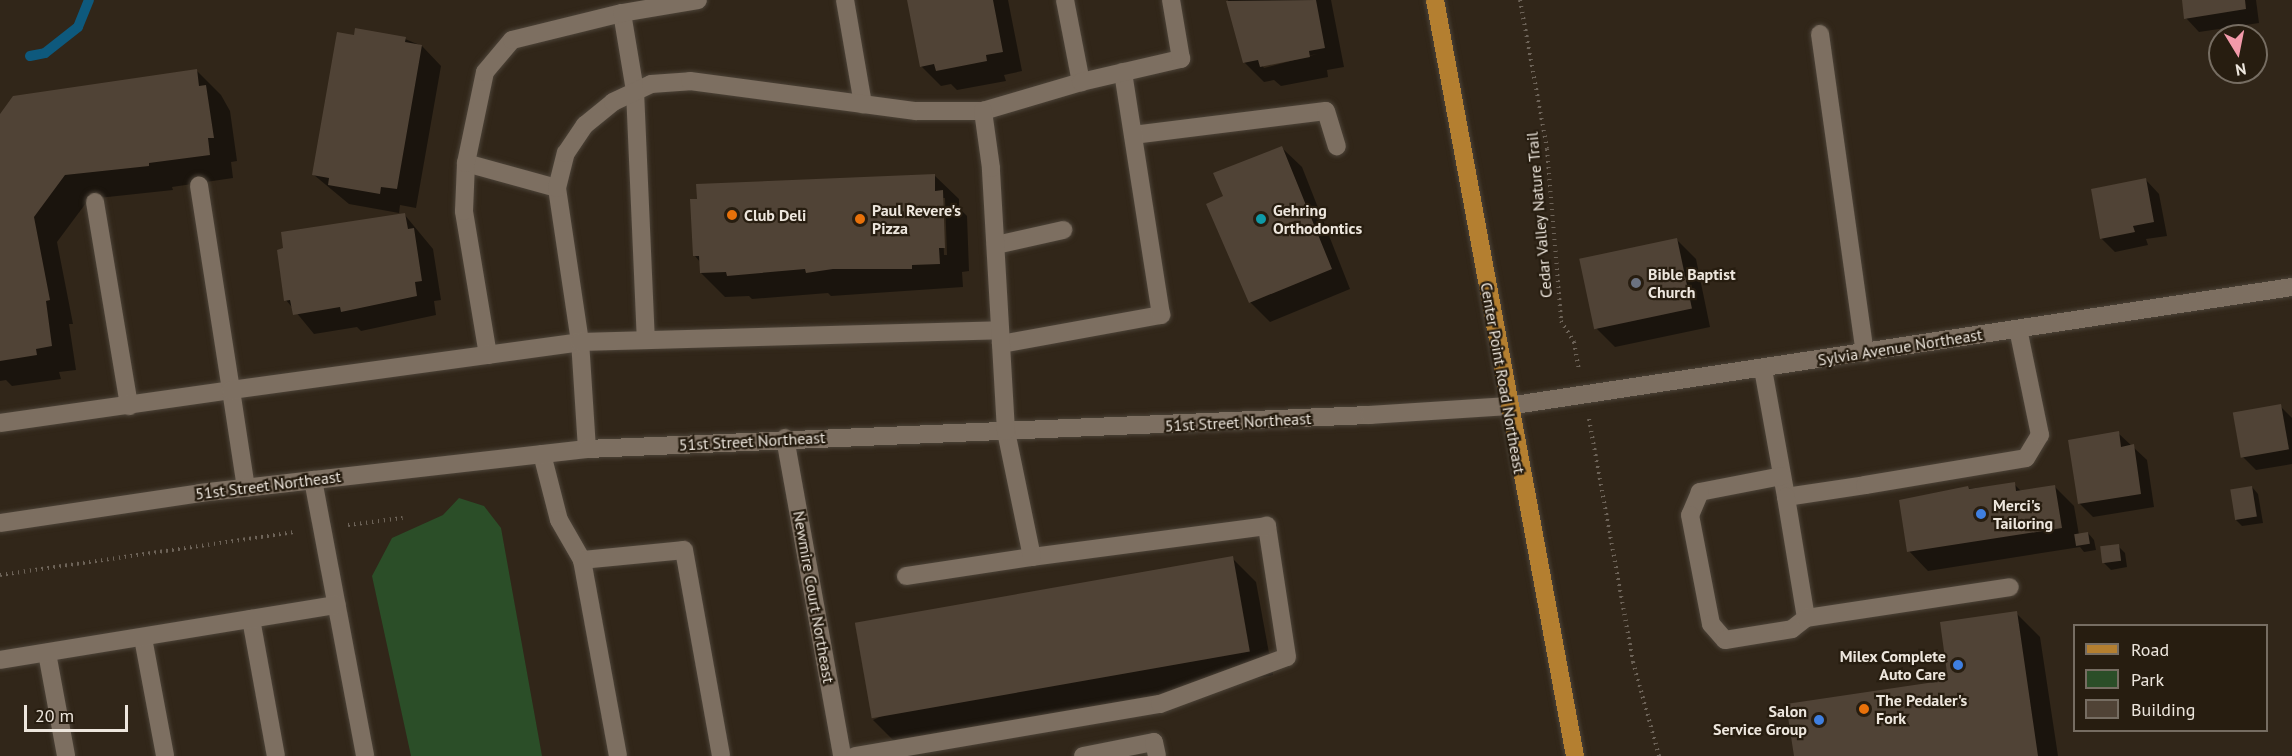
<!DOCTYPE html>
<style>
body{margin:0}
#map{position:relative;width:2292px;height:756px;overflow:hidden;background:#312619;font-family:"PT Sans",sans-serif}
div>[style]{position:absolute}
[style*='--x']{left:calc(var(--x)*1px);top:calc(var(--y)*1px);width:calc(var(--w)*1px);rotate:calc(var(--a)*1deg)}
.green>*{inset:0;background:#2b4e28}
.shadow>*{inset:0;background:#0007}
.stream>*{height:10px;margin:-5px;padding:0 5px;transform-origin:5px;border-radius:5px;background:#0e597d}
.building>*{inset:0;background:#504336;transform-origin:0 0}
.path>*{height:4px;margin-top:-2px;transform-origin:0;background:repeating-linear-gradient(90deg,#6d6358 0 1.5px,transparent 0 6px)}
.roads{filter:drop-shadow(0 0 2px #4c4338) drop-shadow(0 0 2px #4c4338)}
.minor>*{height:18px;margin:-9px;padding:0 9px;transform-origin:9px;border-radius:9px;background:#7d6f61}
.major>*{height:18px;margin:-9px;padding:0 9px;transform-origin:9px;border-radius:9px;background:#b47f30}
.dots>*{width:16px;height:16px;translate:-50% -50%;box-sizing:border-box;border:3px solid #271d10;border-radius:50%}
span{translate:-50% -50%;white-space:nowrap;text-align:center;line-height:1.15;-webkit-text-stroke:4.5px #271d10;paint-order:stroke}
.poi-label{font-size:16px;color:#ede6dd;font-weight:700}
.left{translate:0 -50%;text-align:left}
.right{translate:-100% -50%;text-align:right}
.street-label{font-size:16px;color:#ede6dd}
.legend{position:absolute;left:2073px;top:624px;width:195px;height:108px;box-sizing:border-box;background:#271d10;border:2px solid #766d62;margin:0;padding:8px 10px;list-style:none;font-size:18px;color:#ede6dd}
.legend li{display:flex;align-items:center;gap:12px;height:30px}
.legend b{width:30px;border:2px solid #766d62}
.north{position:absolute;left:2208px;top:24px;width:60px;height:60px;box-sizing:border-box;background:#271d10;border:2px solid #766d62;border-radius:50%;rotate:170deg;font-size:16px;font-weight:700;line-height:24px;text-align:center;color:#ede6dd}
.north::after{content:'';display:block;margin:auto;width:21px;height:27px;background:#f39aaa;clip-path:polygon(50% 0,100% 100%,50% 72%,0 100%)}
.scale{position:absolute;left:24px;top:705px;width:104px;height:27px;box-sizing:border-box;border:3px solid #ede6dd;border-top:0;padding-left:8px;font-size:18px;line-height:21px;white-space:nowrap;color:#ede6dd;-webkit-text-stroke:4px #271d10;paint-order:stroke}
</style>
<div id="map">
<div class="green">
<div style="clip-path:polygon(459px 498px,484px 506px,501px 528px,542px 756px,411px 756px,372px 576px,392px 538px,443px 515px)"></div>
</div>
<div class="shadow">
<div style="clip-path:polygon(908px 0,1008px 0,1022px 71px,1004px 75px,1006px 81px,957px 90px,951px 84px,941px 86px,921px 66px)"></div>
<div style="clip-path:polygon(evenodd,1228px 0,1331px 0,1344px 67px,1327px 70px,1328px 77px,1281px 86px,1274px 80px,1264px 82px,1244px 62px,1228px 0,1317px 54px,1264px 68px,1262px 65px,1317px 54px)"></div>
<div style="clip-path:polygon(2183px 0,2256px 0,2259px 23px,2199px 32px,2186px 18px)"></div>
<div style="clip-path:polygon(355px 37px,405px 39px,422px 46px,441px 66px,416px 208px,400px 205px,399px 213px,349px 204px,314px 175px)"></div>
<div style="clip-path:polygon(197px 71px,221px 95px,230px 111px,237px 161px,231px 162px,233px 178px,172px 187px,173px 190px,89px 199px,57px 242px,73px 324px,69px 324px,76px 370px,59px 372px,61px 379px,12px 386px,6px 380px,0 381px,0 116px)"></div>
<div style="clip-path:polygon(1282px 148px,1302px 167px,1350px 289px,1270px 322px,1250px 302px,1225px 197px)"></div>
<div style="clip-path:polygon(evenodd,934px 175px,959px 199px,959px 208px,967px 216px,969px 271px,962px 272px,963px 287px,831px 296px,828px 293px,752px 299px,749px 296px,725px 297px,701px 273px,700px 262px,695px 256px,934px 175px,942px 198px,945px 198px,947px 255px,944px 255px,942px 198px)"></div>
<div style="clip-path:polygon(2146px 180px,2159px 194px,2167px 236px,2146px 239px,2148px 245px,2115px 252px,2101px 238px)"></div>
<div style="clip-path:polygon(404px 214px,433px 249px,441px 300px,434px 301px,436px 315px,361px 331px,357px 327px,314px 334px,286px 300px)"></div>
<div style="clip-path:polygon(1677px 240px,1696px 259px,1710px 327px,1615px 347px,1596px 328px,1581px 260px)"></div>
<div style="clip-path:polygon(2280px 406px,2292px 418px,2292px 464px,2256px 470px,2242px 456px)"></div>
<div style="clip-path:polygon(2118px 433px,2147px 460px,2154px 507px,2093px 517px,2079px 503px)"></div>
<div style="clip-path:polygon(2014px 484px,2022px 492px,2055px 487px,2074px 506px,2079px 535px,2088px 533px,2094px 540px,2096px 550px,2084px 552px,2080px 547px,1928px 571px,1909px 551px,1946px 491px)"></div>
<div style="clip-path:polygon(2252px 487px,2258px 494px,2263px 523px,2242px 526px,2236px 520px)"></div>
<div style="clip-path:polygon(2118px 546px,2125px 553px,2127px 567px,2111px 570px,2104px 563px)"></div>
<div style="clip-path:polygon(1232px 558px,1256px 582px,1273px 675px,897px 744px,873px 720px)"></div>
<div style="clip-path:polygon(2016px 613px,2040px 637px,2058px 756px,1795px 756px,1950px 682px)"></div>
</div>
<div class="stream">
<div style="--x:30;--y:56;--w:15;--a:-11"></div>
<div style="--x:45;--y:53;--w:42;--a:-38.2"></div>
<div style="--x:78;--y:27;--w:29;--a:-68"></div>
</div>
<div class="building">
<div style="clip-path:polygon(907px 0,993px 0,1003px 52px,986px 55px,987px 61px,936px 71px,934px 64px,920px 67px)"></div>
<div style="clip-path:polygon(1316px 0,1325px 48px,1309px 51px,1310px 57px,1260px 67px,1258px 60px,1243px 63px,1226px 1px)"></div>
<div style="clip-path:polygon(2182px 0,2245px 0,2246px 9px,2184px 19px)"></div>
<div style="clip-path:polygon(355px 28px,406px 37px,405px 42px,422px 45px,397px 189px,381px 187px,380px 194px,328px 185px,329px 178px,312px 175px,337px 32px,354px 35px)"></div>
<div style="clip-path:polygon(197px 69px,199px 86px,206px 85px,214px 138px,208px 138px,210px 155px,149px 163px,149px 166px,65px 175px,34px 217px,50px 300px,46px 301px,52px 346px,36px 349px,37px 355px,0 361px,0 114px,13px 96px)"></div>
<div style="clip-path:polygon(1282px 146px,1332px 269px,1249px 303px,1206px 204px,1223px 196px,1213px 173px)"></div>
<div style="clip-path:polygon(935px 174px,935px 191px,943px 190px,945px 248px,939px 248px,940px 264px,912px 265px,912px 269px,833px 269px,806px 273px,805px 269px,727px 276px,726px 272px,700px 273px,699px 256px,693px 256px,690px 199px,697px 199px,696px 184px)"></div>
<div style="clip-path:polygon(2146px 178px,2154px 222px,2133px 226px,2135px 232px,2100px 239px,2091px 189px)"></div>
<div style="clip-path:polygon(405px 213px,408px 229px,414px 228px,422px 281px,415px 282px,417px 296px,341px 312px,340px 307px,293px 315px,290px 300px,284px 301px,277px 250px,283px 248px,281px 232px)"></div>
<div style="left:1677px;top:238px;width:72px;height:100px;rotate:78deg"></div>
<div style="left:2281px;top:404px;width:46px;height:49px;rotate:80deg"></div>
<div style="clip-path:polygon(2119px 431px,2121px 447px,2134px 444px,2141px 494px,2078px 504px,2068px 440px)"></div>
<div style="clip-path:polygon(2015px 482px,2016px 491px,2055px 485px,2062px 528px,1907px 552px,1899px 500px,1968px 486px,1969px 489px)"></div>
<div style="left:2252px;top:486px;width:31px;height:22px;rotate:81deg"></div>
<div style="left:2088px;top:532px;width:12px;height:14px;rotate:81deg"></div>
<div style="left:2119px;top:544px;width:17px;height:19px;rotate:83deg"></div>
<div style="left:1233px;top:556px;width:97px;height:384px;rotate:80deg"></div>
<div style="clip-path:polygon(2017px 611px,2038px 756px,1794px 756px,1786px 704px,1948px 680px,1940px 622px)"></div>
</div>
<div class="path">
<div style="--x:1520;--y:0;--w:151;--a:79.7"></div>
<div style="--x:1547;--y:149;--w:173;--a:85.3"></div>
<div style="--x:1561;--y:321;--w:25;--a:58"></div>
<div style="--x:1574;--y:342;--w:28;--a:80"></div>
<div style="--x:1589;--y:419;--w:247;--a:79.7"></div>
<div style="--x:1633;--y:662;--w:98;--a:74.5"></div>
<div style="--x:348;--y:525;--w:55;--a:-7.3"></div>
<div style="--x:0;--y:575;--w:299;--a:-8.3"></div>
</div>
<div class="roads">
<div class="minor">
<div style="--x:845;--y:0;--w:106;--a:80.2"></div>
<div style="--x:1065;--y:0;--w:84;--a:79"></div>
<div style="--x:622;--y:13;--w:79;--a:80.5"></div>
<div style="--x:635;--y:91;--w:249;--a:87.5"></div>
<div style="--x:1820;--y:34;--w:322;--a:82"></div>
<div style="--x:1133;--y:135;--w:194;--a:-7.1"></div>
<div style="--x:1326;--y:111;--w:37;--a:73"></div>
<div style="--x:466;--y:163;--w:94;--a:15.4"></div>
<div style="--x:95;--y:202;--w:207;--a:80.5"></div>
<div style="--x:996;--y:245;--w:69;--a:-12.6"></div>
<div style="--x:1001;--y:344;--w:163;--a:-10.3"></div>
<div style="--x:1161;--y:315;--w:246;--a:-98.9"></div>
<div style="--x:488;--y:355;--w:146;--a:-99.5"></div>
<div style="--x:464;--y:211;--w:48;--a:-87.6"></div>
<div style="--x:466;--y:163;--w:93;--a:-78.2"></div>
<div style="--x:485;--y:72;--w:42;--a:-49.8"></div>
<div style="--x:512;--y:40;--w:113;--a:-13.8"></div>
<div style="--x:622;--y:13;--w:77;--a:-9.7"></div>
<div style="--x:1763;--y:369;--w:130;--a:79.8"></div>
<div style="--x:1786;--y:497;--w:80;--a:-8.6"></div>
<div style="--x:1865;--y:485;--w:163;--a:-9.5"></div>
<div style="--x:2026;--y:458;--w:27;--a:-59"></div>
<div style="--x:2040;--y:435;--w:108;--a:-101.7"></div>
<div style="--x:0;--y:423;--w:233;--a:-8.1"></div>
<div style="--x:231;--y:390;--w:207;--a:-98.9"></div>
<div style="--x:785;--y:438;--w:323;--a:79.8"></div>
<div style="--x:587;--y:449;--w:107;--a:-93.7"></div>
<div style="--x:580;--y:342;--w:156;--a:-98.5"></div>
<div style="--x:557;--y:188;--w:36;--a:-76"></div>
<div style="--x:566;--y:153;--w:34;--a:-56"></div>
<div style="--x:585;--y:125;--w:36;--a:-39"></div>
<div style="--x:613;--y:102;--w:42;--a:-25.3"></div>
<div style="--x:651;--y:84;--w:39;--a:-4"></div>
<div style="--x:690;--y:81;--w:228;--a:7.6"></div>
<div style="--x:916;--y:111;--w:67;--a:0"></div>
<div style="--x:983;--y:111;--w:102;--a:-16.5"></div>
<div style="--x:1081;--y:82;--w:103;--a:-13"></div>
<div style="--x:1181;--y:59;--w:60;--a:-99.6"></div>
<div style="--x:542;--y:454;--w:68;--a:75.6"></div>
<div style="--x:559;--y:520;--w:46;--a:60.1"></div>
<div style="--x:582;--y:560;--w:102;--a:-5.6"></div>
<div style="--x:684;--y:550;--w:209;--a:79.8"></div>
<div style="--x:1782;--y:476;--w:84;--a:169"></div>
<div style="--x:1700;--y:492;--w:25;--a:113"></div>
<div style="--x:1690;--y:515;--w:111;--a:79.1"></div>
<div style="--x:1711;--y:624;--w:21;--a:49"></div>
<div style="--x:1725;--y:640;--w:68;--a:-9.3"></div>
<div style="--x:1792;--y:629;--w:18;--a:-38"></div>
<div style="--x:1806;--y:618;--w:123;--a:-99.4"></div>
<div style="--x:313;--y:480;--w:281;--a:79.3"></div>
<div style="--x:246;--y:488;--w:99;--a:-98.7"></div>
<div style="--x:231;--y:390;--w:352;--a:-7.8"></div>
<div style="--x:580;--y:342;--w:420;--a:-1.6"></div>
<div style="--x:0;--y:523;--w:202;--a:-8.5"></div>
<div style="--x:200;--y:493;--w:389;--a:-6.5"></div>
<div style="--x:587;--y:449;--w:784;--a:-2.49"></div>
<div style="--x:1370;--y:415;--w:138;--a:-3.7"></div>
<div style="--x:1508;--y:406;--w:793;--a:-8.63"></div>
<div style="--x:582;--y:560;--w:199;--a:79.6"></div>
<div style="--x:906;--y:576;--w:127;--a:-8.6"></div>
<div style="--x:1806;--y:618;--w:206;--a:-8.6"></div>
<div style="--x:251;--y:619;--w:139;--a:79.7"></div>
<div style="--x:143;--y:638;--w:120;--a:79.4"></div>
<div style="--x:47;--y:653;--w:105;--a:79.5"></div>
<div style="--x:0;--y:660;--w:341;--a:-9.3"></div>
<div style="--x:855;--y:756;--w:309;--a:-9.7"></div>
<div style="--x:1160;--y:704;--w:135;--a:-20.3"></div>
<div style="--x:1287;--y:657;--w:133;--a:-98.7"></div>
<div style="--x:1267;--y:526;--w:237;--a:172.5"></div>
<div style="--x:1032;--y:557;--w:129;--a:-101.7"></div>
<div style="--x:1006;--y:431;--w:263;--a:-93.3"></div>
<div style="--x:991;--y:168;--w:58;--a:-98"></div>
<div style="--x:1083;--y:756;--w:72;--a:-11.2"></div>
<div style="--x:1154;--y:742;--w:14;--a:78"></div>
</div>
<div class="major">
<div style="--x:1435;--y:0;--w:769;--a:79.51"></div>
</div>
</div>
<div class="dots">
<div style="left:732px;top:215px;background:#e8710a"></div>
<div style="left:860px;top:219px;background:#e8710a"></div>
<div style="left:1261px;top:219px;background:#0f9aa8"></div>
<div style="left:1636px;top:283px;background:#6b7280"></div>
<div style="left:1981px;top:514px;background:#3f7fe0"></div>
<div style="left:1958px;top:665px;background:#3f7fe0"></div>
<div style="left:1864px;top:709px;background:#e8710a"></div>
<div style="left:1819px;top:720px;background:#3f7fe0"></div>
</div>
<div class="poi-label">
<span class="left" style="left:872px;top:219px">Paul Revere's<br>Pizza</span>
<span class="left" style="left:1273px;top:219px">Gehring<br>Orthodontics</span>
<span class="left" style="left:744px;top:215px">Club Deli</span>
<span class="left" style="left:1648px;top:283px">Bible Baptist<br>Church</span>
<span class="left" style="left:1993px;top:514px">Merci's<br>Tailoring</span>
<span class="right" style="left:1946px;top:665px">Milex Complete<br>Auto Care</span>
<span class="left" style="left:1876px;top:709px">The Pedaler's<br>Fork</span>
<span class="right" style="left:1807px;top:720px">Salon<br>Service Group</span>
</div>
<div class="street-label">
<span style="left:1539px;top:215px;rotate:-95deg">Cedar Valley Nature Trail</span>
<span style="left:1900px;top:347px;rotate:-9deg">Sylvia Avenue Northeast</span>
<span style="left:1503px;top:378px;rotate:80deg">Center Point Road Northeast</span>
<span style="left:1238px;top:422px;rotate:-3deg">51st Street Northeast</span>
<span style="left:752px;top:441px;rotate:-3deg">51st Street Northeast</span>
<span style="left:268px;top:485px;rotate:-7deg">51st Street Northeast</span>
<span style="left:814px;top:597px;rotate:80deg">Newmire Court Northeast</span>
</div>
<ul class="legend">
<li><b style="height:8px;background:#b47f30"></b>Road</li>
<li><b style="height:16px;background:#2b4e28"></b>Park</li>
<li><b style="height:16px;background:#504336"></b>Building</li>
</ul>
<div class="north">N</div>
<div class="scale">20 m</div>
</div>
